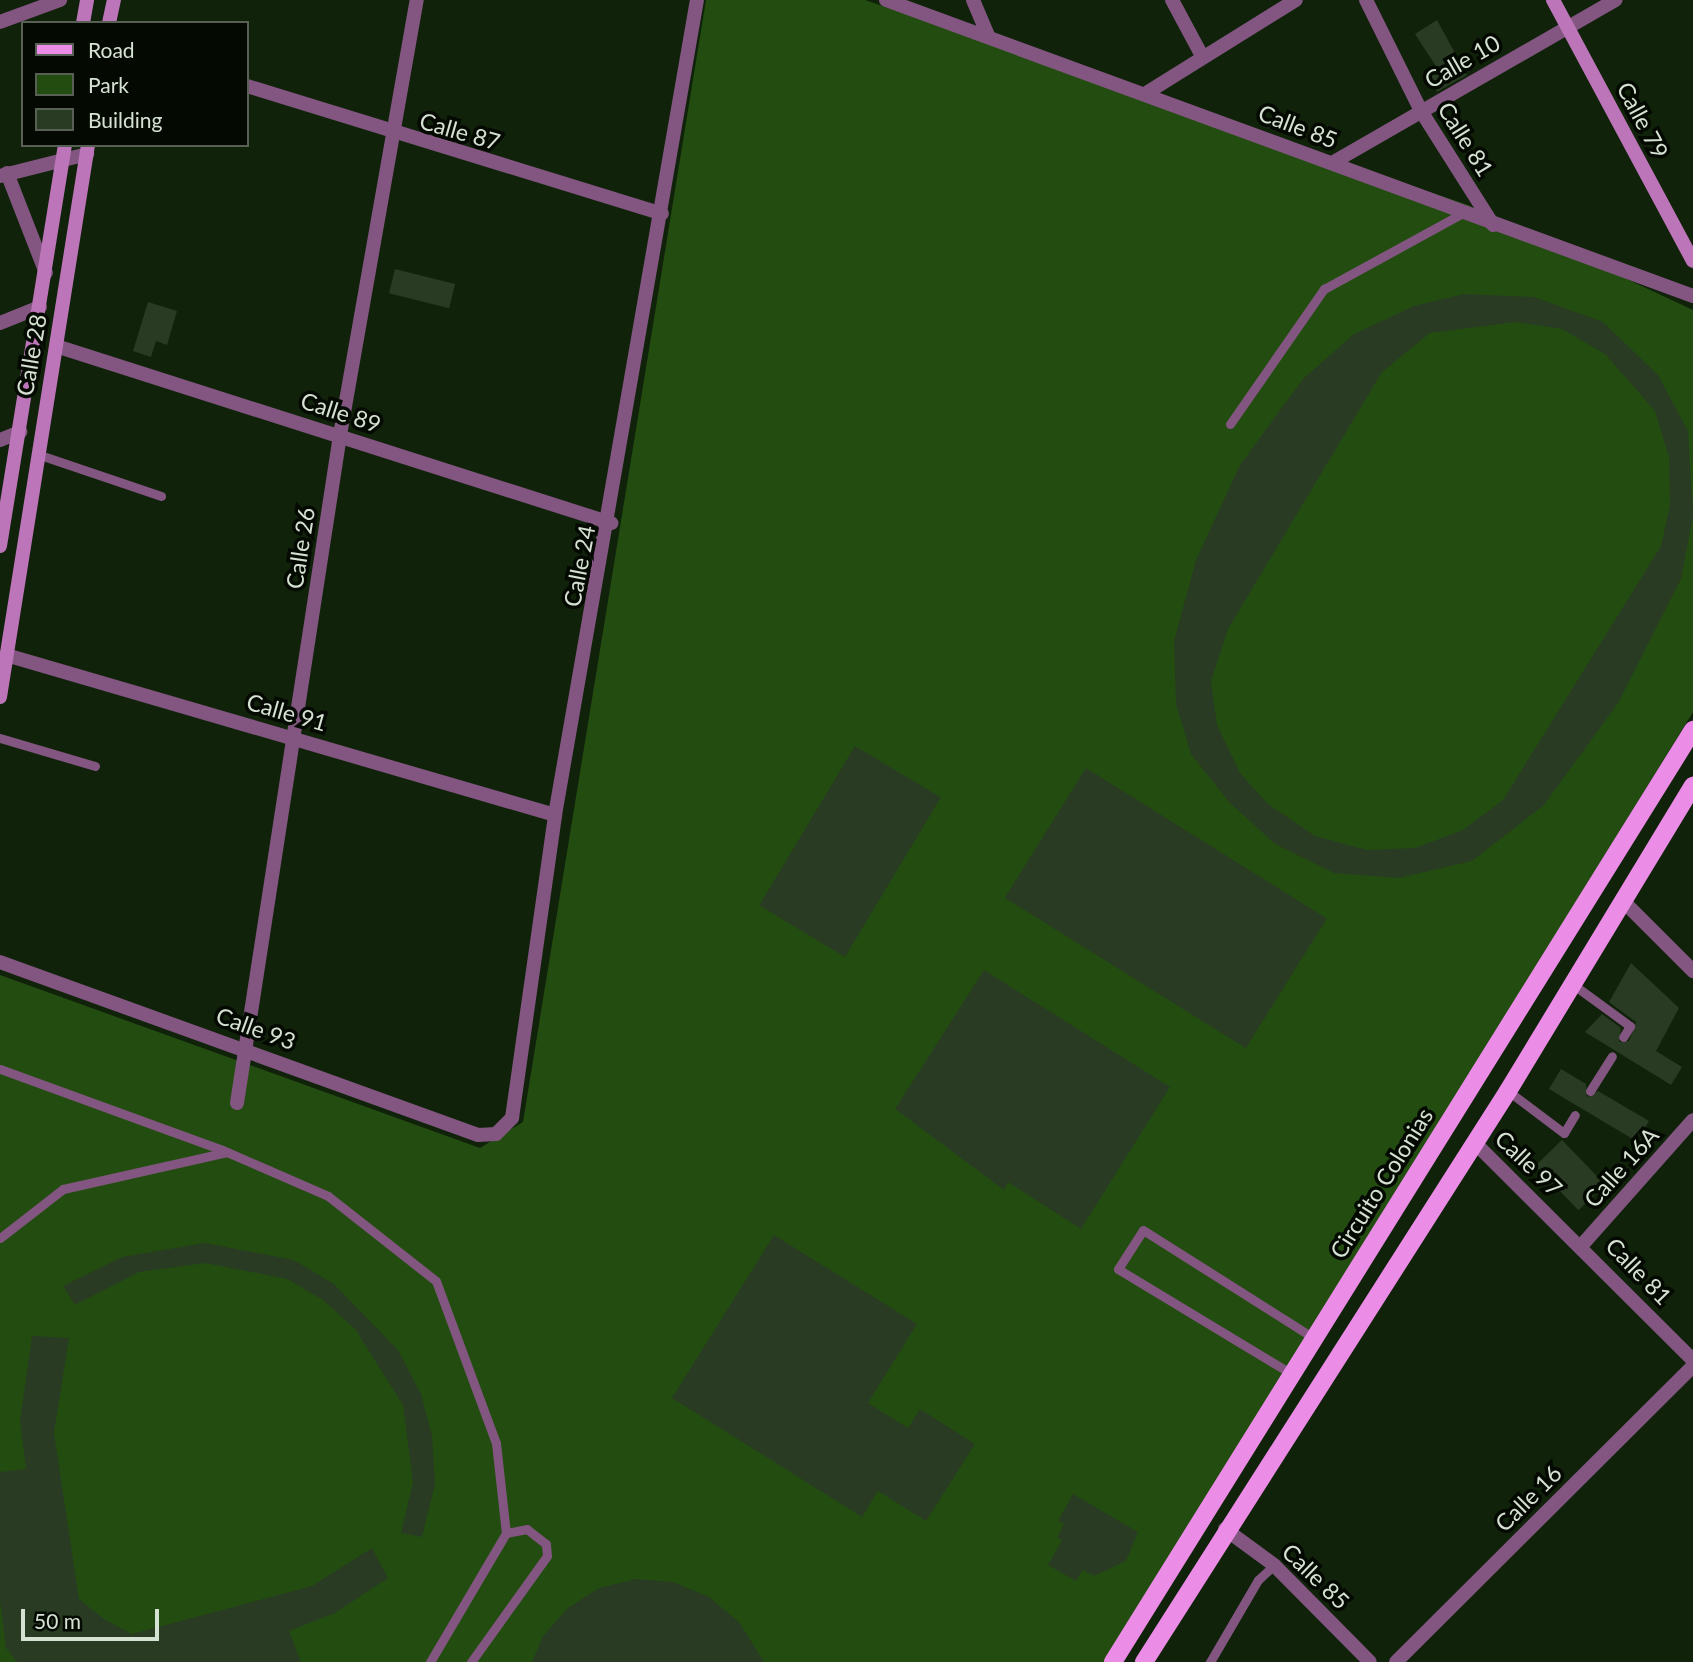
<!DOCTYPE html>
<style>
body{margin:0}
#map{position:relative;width:1693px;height:1662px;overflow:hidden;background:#11220b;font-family:Lato,sans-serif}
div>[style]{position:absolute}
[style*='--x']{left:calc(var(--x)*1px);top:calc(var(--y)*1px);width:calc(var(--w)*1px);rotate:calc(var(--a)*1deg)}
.green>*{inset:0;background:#234d10}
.building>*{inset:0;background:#293b23;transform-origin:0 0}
.lane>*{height:9px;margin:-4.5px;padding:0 4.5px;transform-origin:4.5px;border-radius:4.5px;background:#825680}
.street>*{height:14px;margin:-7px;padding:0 7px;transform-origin:7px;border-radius:7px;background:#825680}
.secondary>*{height:14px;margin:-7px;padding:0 7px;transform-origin:7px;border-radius:7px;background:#bd75b9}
.primary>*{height:18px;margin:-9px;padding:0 9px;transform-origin:9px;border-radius:9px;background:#eb8de6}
span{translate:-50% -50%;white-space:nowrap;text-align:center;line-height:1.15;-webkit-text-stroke:7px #040902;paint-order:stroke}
.street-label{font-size:23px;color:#d5e1d2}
.legend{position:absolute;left:21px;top:21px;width:228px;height:126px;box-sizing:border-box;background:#040902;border:2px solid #585f55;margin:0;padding:9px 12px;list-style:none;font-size:21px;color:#d5e1d2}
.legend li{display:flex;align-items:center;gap:14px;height:35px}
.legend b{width:35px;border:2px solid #585f55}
.scale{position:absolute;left:21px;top:1609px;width:138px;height:32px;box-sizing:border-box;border:4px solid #d5e1d2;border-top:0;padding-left:9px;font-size:21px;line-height:24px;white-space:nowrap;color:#d5e1d2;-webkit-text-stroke:5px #040902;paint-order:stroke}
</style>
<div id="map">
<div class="green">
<div style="clip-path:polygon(706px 0,865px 0,1468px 205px,1693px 310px,1693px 712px,1107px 1662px,0 1662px,0 975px,480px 1148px,523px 1122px)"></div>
</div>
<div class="building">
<div style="clip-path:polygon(1437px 20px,1467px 75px,1437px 92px,1429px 77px,1439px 71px,1415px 34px)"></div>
<div style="left:395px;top:269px;width:62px;height:25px;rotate:14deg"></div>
<div style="clip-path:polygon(evenodd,1464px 294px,1534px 297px,1603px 322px,1658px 375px,1688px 431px,1693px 516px,1681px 579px,1618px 703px,1544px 805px,1472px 861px,1399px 878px,1334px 873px,1275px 844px,1229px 802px,1191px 754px,1176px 704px,1174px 641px,1196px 560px,1240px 465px,1303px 379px,1354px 334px,1414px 306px,1464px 294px,1516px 322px,1562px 329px,1605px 354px,1655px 411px,1669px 457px,1670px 505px,1661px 546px,1503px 800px,1463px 830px,1415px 848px,1367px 850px,1315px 836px,1268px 804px,1240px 773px,1217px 725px,1211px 681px,1228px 629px,1382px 372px,1430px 333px,1516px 322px)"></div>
<div style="clip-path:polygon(148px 302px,177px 311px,167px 345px,156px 341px,151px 357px,133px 351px)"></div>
<div style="left:855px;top:746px;width:100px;height:186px;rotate:31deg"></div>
<div style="left:1086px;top:768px;width:284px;height:153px;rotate:32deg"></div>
<div style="clip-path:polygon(1631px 963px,1679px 1008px,1656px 1051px,1682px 1067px,1671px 1085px,1585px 1032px,1602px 1014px,1621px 1028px,1619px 1042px,1629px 1041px,1636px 1022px,1609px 1002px)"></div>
<div style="clip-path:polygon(984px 970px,1170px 1087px,1081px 1229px,1008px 1182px,1004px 1190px,895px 1109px)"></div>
<div style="clip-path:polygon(1561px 1069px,1586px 1084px,1587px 1097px,1598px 1091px,1649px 1121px,1636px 1141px,1549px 1089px)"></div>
<div style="left:1562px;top:1140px;width:62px;height:37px;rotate:46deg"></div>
<div style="clip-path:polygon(774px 1235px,917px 1324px,868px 1403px,908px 1428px,920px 1409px,975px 1444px,926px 1521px,878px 1491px,862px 1517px,672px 1398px)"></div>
<div style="clip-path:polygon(205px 1243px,294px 1260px,334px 1284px,398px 1350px,421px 1394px,432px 1436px,435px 1484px,422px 1537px,401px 1533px,413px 1482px,403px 1405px,355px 1329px,323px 1300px,287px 1279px,205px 1263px,139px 1272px,75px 1305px,63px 1286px,122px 1257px)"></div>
<div style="clip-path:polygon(32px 1336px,69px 1338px,54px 1433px,79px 1599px,104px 1619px,132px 1634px,312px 1586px,372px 1548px,388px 1578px,335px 1613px,289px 1631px,301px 1662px,17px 1662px,6px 1648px,0 1601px,0 1472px,26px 1469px,20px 1421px)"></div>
<div style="clip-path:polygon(1073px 1494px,1138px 1532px,1126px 1561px,1094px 1576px,1083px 1570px,1076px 1581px,1048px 1565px,1062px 1540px,1057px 1537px,1064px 1524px,1058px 1521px)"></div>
<div style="clip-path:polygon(636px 1579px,673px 1582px,709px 1597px,739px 1622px,764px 1662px,532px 1662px,543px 1636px,568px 1608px,599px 1588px)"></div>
</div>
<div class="lane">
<div style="--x:1230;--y:424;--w:165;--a:-55.2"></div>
<div style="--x:1324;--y:289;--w:158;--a:-28.7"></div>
<div style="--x:37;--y:454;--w:131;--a:18.7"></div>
<div style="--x:0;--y:738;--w:99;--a:16.4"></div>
<div style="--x:1571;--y:983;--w:73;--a:36.1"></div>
<div style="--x:1630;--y:1026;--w:13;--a:122"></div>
<div style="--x:0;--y:1069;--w:239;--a:20"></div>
<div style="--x:1508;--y:1091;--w:70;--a:36.9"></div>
<div style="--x:1564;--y:1133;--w:21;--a:-59"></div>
<div style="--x:1590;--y:1091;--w:41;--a:-57.8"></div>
<div style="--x:0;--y:1238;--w:80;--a:-37.9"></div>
<div style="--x:63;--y:1189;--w:168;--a:-12.7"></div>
<div style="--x:227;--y:1152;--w:110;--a:23.5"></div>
<div style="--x:328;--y:1196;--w:137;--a:38.2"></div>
<div style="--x:436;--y:1281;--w:173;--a:69.7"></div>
<div style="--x:496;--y:1443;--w:91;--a:83.7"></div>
<div style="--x:506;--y:1533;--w:150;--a:120.5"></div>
<div style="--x:1292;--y:1374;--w:203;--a:-148.9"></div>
<div style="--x:1118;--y:1269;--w:46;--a:-57.3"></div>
<div style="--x:1143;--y:1230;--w:202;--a:32.3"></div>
<div style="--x:471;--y:1662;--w:130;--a:-54.4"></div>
<div style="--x:547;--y:1556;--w:12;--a:-95"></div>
<div style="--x:546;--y:1544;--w:24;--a:-142"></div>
<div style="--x:527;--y:1529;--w:21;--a:169"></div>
<div style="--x:1210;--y:1662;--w:95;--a:-59.7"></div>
<div style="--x:1258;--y:1580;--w:22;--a:-43"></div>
</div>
<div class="street">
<div style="--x:886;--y:0;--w:860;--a:20.14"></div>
<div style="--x:973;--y:0;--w:39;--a:67"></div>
<div style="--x:1172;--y:0;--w:61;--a:61.8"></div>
<div style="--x:1366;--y:0;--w:124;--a:63.6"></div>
<div style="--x:1421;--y:111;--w:135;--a:57.7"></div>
<div style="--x:0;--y:22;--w:64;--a:-20.1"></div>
<div style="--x:247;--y:86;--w:434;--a:17.1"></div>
<div style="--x:1148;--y:92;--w:174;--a:-31.9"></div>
<div style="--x:1332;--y:163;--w:327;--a:-29.9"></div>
<div style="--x:7;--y:173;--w:107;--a:68.7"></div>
<div style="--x:0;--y:176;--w:90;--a:-14.2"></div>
<div style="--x:0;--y:323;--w:43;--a:-21.8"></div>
<div style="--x:56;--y:346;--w:583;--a:17.69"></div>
<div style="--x:0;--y:440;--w:22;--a:-22"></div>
<div style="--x:6;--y:655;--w:572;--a:16.25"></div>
<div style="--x:1624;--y:902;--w:98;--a:45"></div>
<div style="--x:0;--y:962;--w:508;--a:19.9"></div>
<div style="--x:478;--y:1135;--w:18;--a:-3"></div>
<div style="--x:496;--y:1134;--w:23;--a:-45"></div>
<div style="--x:512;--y:1118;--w:306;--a:-81.9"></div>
<div style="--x:555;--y:815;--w:827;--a:-80.12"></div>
<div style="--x:237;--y:1103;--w:676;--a:-81.23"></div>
<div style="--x:340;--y:435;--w:442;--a:-80"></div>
<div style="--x:1475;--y:1143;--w:308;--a:44.9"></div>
<div style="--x:1582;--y:1245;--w:167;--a:-48.4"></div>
<div style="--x:1225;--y:1529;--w:61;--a:36.3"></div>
<div style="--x:1274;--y:1565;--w:136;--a:45.3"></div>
<div style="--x:1396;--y:1662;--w:419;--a:-44.9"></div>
</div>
<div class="secondary">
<div style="--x:1553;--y:0;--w:296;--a:61.8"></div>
<div style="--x:83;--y:23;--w:23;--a:-80"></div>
<div style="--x:109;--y:23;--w:24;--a:-78"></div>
<div style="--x:0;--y:546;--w:406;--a:-80.8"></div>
<div style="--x:0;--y:697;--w:559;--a:-80.94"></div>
</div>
<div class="primary">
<div style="--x:1113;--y:1662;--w:1098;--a:-58.11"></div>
<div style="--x:1144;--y:1662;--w:677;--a:-57.48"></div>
<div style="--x:1508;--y:1091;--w:357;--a:-58.8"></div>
</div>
<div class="street-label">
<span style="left:1462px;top:61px;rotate:-30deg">Calle 10</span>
<span style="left:1643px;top:120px;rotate:62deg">Calle 79</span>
<span style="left:1298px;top:126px;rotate:21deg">Calle 85</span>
<span style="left:460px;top:131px;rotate:16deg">Calle 87</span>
<span style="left:1466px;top:139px;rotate:58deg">Calle 81</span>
<span style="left:31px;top:355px;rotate:-80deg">Calle 28</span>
<span style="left:341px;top:412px;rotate:18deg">Calle 89</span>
<span style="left:300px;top:548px;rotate:-81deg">Calle 26</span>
<span style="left:579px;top:566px;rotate:-79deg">Calle 24</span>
<span style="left:287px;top:712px;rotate:16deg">Calle 91</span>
<span style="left:256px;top:1028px;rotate:20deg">Calle 93</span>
<span style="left:1529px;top:1163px;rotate:44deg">Calle 97</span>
<span style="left:1621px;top:1167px;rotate:-48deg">Calle 16A</span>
<span style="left:1381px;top:1183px;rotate:-58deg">Circuito Colonias</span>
<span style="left:1639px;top:1271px;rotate:46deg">Calle 81</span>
<span style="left:1528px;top:1498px;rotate:-45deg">Calle 16</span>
<span style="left:1316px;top:1576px;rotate:44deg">Calle 85</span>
</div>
<ul class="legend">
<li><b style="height:9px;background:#eb8de6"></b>Road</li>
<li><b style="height:19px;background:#234d10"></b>Park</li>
<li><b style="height:19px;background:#293b23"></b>Building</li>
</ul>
<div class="scale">50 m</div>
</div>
